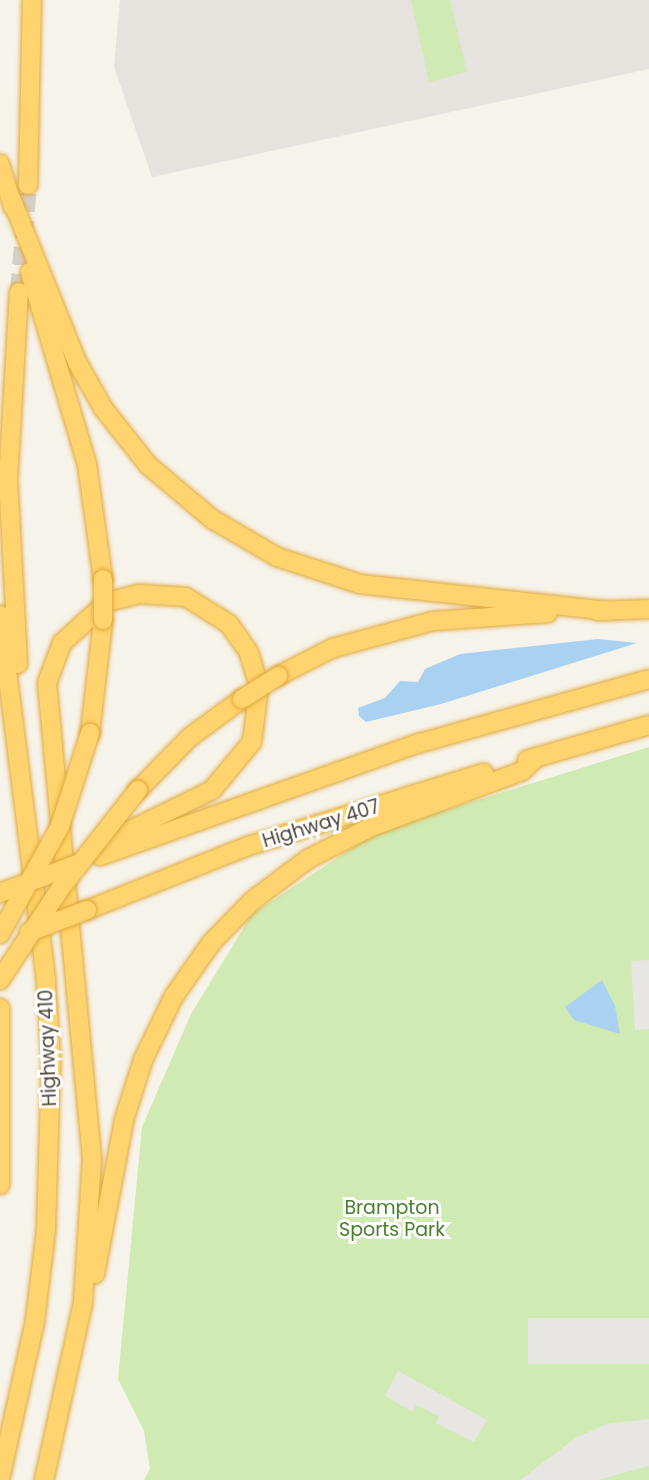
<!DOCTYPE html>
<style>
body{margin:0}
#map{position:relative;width:649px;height:1480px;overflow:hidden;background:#f6f3eb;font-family:Poppins,sans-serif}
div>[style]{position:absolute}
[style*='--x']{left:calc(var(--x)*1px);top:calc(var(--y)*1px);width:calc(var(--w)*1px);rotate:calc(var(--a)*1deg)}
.industrial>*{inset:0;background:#e6e2dd}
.green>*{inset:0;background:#d0eab4}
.parking>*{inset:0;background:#e8e6e3;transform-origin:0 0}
.water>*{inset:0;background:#a8d1f2}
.highway-tunnel>*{height:18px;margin-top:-9px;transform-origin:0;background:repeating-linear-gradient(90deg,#d4d0c7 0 18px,transparent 0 27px)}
.roads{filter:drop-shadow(0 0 2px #e0a93b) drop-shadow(0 0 2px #e0a93b)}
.highway>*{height:18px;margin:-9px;padding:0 9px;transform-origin:9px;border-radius:9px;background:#ffd36d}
.bridges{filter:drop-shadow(0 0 2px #e0a93b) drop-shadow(0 0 2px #e0a93b)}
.highway-bridge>*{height:18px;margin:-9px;padding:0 9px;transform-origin:9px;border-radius:9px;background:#ffd36d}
span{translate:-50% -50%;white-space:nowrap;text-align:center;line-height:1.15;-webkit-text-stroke:6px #fff;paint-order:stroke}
.street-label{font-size:19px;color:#4b4439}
.park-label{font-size:19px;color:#477f2a}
</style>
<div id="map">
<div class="industrial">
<div style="clip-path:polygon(120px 0,649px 0,649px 69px,152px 177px,114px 67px)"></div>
</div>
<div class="green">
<div style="clip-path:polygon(411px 0,450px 0,467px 72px,429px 82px)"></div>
<div style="clip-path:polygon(649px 747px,649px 1480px,144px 1480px,150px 1469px,144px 1431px,118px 1379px,142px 1127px,191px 1014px,252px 914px,378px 831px)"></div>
</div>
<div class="parking">
<div style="clip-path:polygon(649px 960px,649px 1029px,635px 1030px,631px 961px)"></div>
<div style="left:649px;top:1318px;width:46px;height:121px;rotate:90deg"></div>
<div style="clip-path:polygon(398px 1371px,487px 1420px,474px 1442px,436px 1423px,439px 1416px,416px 1405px,413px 1412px,385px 1396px)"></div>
<div style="clip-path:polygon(649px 1419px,649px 1466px,597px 1480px,520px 1480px,577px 1437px,607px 1424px)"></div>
</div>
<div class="water">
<div style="clip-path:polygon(598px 639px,637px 643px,441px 704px,366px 722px,359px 716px,358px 708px,385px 698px,400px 681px,418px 682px,425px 669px,460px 654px)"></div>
<div style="clip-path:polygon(602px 980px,615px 1006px,620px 1034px,574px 1020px,565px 1007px)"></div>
</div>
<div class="highway-tunnel">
<div style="--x:19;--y:292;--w:107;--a:-85.2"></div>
</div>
<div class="roads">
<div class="highway">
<div style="--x:0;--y:164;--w:45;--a:73.2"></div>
<div style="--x:28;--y:185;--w:185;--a:-88.8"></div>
<div style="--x:11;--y:198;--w:177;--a:68.1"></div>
<div style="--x:77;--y:362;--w:53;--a:60.5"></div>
<div style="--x:103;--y:408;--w:73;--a:51.7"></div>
<div style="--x:148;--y:465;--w:84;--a:40.2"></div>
<div style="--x:212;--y:519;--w:75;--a:30.3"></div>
<div style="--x:277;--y:557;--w:87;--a:18"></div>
<div style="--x:360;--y:584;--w:249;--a:6.2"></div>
<div style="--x:30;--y:272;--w:200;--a:73.5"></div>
<div style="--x:87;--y:464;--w:116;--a:82.1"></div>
<div style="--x:597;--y:611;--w:52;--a:-2.2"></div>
<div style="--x:0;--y:615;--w:369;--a:82.8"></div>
<div style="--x:46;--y:981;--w:80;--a:86.4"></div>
<div style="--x:51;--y:1061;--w:169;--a:91.7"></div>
<div style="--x:46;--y:1230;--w:92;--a:96.9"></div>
<div style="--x:35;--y:1321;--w:162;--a:102.5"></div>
<div style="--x:18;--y:664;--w:183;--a:-93.1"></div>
<div style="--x:8;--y:481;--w:189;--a:-86.7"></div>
<div style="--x:278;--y:676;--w:62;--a:-27"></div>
<div style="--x:333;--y:648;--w:104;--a:-15.1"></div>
<div style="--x:433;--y:621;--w:115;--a:-4"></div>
<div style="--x:90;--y:733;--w:114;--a:-83.4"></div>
<div style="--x:527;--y:760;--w:127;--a:-16"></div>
<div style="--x:138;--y:790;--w:74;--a:-45.5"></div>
<div style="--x:190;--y:737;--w:64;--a:-36.2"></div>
<div style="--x:103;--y:855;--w:336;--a:-19.5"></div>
<div style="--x:420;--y:743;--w:238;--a:-15.6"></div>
<div style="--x:87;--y:910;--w:173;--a:-21.7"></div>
<div style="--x:248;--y:846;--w:247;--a:-17.2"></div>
<div style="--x:0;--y:1008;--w:177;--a:90"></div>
<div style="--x:95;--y:1274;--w:157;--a:-79.3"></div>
<div style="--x:124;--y:1120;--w:63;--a:-72.4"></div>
<div style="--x:143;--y:1060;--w:71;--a:-64.2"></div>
<div style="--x:174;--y:996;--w:66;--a:-54.9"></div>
<div style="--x:212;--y:942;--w:57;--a:-45.7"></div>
<div style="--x:252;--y:901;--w:70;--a:-36.9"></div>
<div style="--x:308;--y:859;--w:71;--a:-26.9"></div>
<div style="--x:371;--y:827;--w:161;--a:-20.3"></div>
<div style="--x:522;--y:771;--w:21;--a:-43"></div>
<div style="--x:44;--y:1480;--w:182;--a:-77.6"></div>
<div style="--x:83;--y:1302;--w:143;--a:-86.4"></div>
<div style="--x:92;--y:1159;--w:478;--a:-95.4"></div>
<div style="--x:47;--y:683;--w:43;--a:-69.4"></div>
<div style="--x:62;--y:643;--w:61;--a:-42.3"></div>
<div style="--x:107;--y:602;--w:33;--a:-14"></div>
<div style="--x:139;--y:594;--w:47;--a:3.7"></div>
<div style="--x:186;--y:597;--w:51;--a:32.1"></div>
<div style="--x:229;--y:624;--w:35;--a:55"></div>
<div style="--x:249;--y:653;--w:34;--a:73"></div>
<div style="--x:259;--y:686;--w:56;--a:97.1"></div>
<div style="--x:252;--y:742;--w:62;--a:129.8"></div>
<div style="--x:212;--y:790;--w:100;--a:153.9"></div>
<div style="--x:122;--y:834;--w:31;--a:135"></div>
</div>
</div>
<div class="bridges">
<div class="highway-bridge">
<div style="--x:103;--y:620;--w:41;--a:-90"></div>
<div style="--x:242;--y:699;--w:43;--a:-32.6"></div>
<div style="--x:0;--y:893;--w:82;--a:-20.6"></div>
<div style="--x:29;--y:932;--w:62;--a:-20.8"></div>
<div style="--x:0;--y:934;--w:124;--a:-60.9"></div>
<div style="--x:60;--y:826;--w:98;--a:-72.1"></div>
<div style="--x:0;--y:980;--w:109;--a:-56.6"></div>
<div style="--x:60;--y:889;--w:126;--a:-51.8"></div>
</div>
</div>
<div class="street-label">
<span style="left:321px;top:824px;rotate:-17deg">Highway 407</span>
<span style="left:48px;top:1048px;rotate:-92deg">Highway 410</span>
</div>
<div class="park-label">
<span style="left:392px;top:1219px">Brampton<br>Sports Park</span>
</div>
</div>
